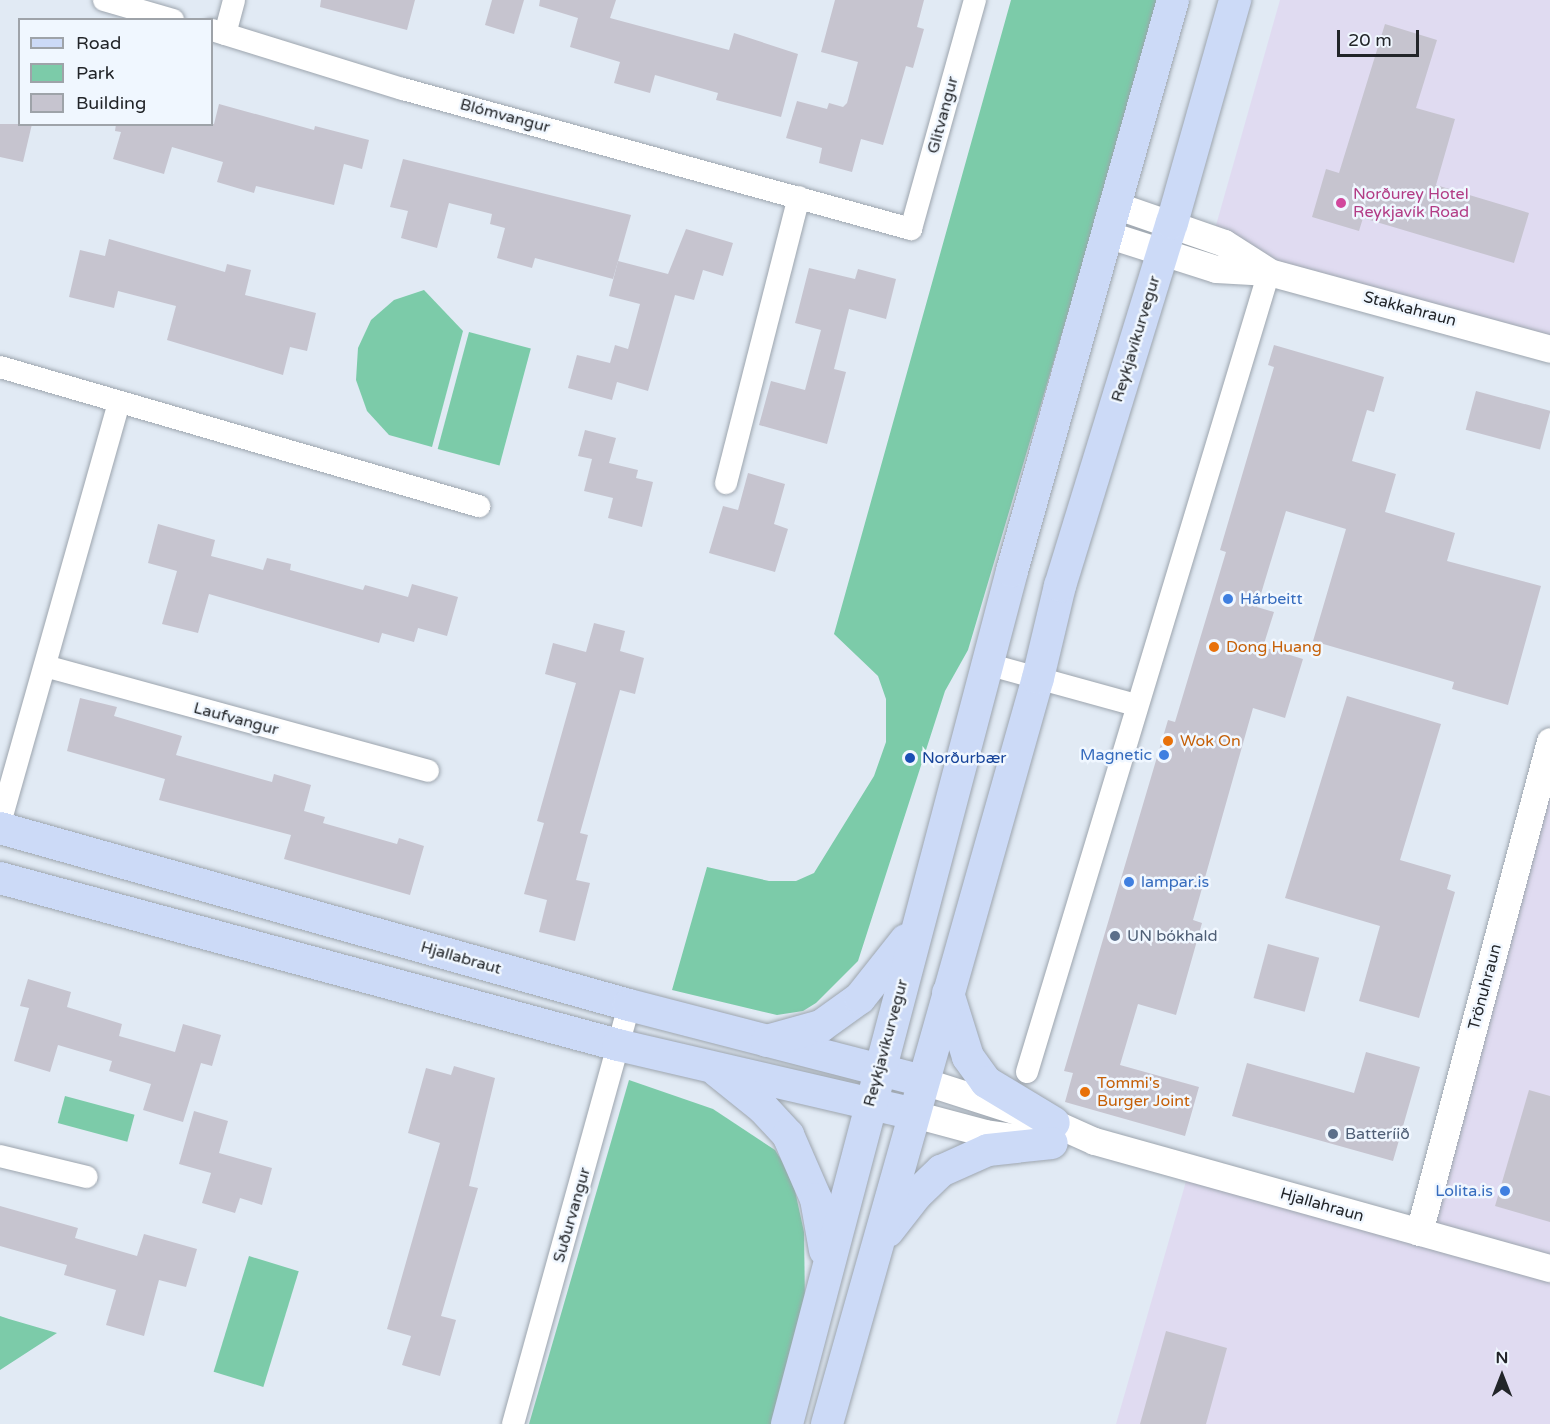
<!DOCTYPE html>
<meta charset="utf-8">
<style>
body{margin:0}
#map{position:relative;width:1550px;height:1424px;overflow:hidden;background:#e1eaf4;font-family:"Varela Round",sans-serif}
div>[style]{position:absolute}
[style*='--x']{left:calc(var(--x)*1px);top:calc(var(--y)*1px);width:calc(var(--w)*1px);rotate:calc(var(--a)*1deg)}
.industrial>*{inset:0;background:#e0dbf1}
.green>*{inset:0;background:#7ccba9;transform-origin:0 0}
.building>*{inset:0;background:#c6c4cf;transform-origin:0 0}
.roads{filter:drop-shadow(0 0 2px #9da5ae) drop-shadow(0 0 2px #9da5ae)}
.minor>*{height:22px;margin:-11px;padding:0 11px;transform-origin:11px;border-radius:11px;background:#fff}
.tertiary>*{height:27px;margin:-13.5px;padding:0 13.5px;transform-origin:13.5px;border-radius:13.5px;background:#fff}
.secondary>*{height:32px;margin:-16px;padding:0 16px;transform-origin:16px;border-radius:16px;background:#ccdaf7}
.dots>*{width:16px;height:16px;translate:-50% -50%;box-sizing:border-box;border:3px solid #f0f7ff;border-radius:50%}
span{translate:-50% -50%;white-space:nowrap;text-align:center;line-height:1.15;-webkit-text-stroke:5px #f0f7ff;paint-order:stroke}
.street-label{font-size:16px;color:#222529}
.hotel-label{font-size:16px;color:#b23c85}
.left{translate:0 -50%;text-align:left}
.shop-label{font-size:16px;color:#366cbe}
.right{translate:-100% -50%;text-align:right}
.food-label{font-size:16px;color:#c56008}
.transit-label{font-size:16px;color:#164399}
.service-label{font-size:16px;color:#4e5e75}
.legend{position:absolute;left:18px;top:18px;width:195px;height:108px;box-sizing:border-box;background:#f0f7ff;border:2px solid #9ea3a9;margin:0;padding:8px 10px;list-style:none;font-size:18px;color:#222529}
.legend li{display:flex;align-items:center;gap:12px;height:30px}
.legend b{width:30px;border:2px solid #9ea3a9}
.north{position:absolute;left:1472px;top:1346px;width:60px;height:60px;-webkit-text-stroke:4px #f0f7ff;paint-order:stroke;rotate:0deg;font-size:16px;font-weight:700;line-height:24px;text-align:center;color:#222529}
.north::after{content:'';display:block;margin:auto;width:21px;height:27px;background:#222529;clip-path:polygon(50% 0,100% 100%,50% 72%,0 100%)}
.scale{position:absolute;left:1337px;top:30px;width:82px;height:27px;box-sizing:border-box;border:3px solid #222529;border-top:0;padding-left:8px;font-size:18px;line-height:21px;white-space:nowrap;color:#222529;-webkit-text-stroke:4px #f0f7ff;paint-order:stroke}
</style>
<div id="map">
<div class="industrial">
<div style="clip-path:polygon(1280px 0,1550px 0,1550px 356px,1207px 257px)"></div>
<div style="clip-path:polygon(1550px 753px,1550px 1424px,1116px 1424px,1189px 1171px,1420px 1236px)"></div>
</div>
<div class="green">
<div style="clip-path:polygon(1011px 0,1161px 0,968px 650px,945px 691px,858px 961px,816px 1003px,803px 1011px,777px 1015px,672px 990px,707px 867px,769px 881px,796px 881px,814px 873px,874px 776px,886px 742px,886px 699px,878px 676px,834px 634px)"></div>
<div style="clip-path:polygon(424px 290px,463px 331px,432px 447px,389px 435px,367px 411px,356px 380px,358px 348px,371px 320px,394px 300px)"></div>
<div style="left:469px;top:332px;width:64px;height:121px;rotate:15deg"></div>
<div style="clip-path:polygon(629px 1080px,713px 1109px,775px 1150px,792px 1177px,804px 1232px,805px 1305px,776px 1424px,529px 1424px)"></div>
<div style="left:65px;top:1096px;width:72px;height:28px;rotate:15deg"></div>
<div style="left:249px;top:1256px;width:52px;height:121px;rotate:17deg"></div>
<div style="clip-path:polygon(0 1316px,9px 1319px,57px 1333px,0 1370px)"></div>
</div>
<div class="building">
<div style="clip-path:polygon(321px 0,415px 0,407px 30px,320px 7px)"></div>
<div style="clip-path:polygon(492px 0,524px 0,514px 34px,485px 25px)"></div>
<div style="clip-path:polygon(540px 0,616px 0,610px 18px,729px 50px,734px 33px,798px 54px,781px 117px,716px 100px,718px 93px,655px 75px,650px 93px,614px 83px,620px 62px,570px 47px,578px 18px,539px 6px)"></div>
<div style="clip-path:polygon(835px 0,924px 0,917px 27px,924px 29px,913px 68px,906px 66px,883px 145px,861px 139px,852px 172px,819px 163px,822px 148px,786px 138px,797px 101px,827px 109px,829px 103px,843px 107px,847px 103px,858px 62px,821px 52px)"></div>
<div style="clip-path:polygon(1385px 24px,1437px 40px,1416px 108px,1455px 119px,1436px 185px,1529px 213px,1514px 263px,1363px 218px,1359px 231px,1312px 217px,1326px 169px,1339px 173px)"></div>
<div style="clip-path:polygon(219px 104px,314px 130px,315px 126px,369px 140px,362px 169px,344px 164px,334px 205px,256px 186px,254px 193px,217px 182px,223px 162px,172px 147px,164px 174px,113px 159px,121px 132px,115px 131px,116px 124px,214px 124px)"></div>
<div style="clip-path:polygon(0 124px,32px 124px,23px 162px,0 157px)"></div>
<div style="clip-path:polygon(403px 159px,631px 215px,613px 279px,535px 258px,532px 268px,497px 258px,505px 228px,490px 224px,492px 214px,449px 203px,437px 248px,401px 238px,408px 211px,390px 207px)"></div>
<div style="clip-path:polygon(686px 229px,733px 243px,723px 276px,703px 270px,694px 300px,675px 295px,648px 391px,617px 382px,612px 400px,568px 388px,577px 355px,610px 363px,615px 345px,628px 349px,640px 304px,609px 296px,618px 261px,668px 274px)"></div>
<div style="clip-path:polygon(109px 239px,225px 272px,227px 264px,251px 270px,245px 295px,316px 313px,307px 351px,290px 347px,283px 375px,167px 340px,176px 306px,118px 291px,114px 308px,69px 297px,80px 250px,105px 256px)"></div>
<div style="clip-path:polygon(809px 268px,855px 279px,858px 269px,896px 279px,886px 319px,849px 309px,834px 369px,846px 372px,827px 444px,759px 425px,771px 381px,805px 390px,821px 330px,795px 323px)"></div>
<div style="clip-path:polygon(1274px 345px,1384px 377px,1374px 412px,1367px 410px,1352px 461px,1396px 474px,1385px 512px,1455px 533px,1447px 561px,1541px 586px,1508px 705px,1452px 689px,1454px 682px,1313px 641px,1346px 529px,1286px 511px,1257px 607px,1274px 612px,1263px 647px,1303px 659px,1285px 718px,1253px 708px,1193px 920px,1202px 923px,1176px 1015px,1138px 1004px,1120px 1065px,1199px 1087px,1185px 1136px,1065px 1102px,1073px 1073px,1064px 1071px,1168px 720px,1175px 722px,1226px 552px,1220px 550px,1274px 367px,1268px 365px)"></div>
<div style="left:1476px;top:391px;width:77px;height:40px;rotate:15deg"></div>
<div style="clip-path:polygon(585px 430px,616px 438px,609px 463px,638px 470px,636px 478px,653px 482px,642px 527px,608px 518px,613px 498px,584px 491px,592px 459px,578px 456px)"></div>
<div style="clip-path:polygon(748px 473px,785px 484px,774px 524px,788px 529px,775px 572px,709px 553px,723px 506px,738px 510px)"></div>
<div style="clip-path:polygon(158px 524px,215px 540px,211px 556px,263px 570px,267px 558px,291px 564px,290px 570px,363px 590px,365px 585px,408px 597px,412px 584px,458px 597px,447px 636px,418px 628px,414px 642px,382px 633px,379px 643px,209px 594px,198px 633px,162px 624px,177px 571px,148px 563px)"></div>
<div style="clip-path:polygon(594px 623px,625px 631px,620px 651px,644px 658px,635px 694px,620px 690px,580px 833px,588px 835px,576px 880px,590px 883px,575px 941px,539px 932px,547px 900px,524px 894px,544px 823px,537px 821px,576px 683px,545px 674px,553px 643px,586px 652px)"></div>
<div style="clip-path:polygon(1347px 696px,1441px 724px,1400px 860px,1451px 875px,1447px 889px,1455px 892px,1419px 1018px,1359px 1001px,1380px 926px,1285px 898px)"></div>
<div style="clip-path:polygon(80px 698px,117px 707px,114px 716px,182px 736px,176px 755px,272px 782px,274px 774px,311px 785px,304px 811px,325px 817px,323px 823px,397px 844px,399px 838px,424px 846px,410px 895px,284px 859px,291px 835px,159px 800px,165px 779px,67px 751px)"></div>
<div style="left:1268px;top:944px;width:53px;height:56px;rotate:15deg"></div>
<div style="clip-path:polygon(28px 979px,71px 992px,67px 1007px,122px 1024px,119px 1036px,175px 1052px,183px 1024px,221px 1035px,212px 1066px,201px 1063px,183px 1122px,143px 1110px,151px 1084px,109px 1071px,112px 1061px,58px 1045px,50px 1072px,14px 1061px,29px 1008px,20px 1006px)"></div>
<div style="clip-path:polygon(1366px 1052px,1420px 1067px,1393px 1161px,1232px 1116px,1247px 1063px,1354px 1093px)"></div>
<div style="clip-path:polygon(454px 1066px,495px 1078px,469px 1186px,478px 1188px,441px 1316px,456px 1320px,440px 1376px,402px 1365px,411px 1336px,387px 1329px,440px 1143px,408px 1133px,426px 1068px,451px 1075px)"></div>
<div style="clip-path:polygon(1529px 1090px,1550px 1096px,1550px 1222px,1495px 1206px)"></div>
<div style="clip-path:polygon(194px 1111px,228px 1121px,219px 1153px,272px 1168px,262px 1205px,240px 1198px,235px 1213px,202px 1203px,211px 1173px,179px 1164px)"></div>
<div style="clip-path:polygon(0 1206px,78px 1228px,75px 1238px,137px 1256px,144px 1234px,197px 1249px,186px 1287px,159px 1280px,144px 1336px,106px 1325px,116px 1290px,64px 1275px,67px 1265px,0 1246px)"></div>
<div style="clip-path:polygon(1166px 1331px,1227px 1348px,1206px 1424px,1140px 1424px)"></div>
</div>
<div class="roads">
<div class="minor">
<div style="--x:104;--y:0;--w:72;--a:16.2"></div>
<div style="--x:212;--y:30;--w:200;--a:17.2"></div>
<div style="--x:403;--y:89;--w:527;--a:15.41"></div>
<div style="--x:911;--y:229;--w:238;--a:-74.4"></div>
<div style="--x:225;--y:34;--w:35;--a:-75"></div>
<div style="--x:0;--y:367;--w:499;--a:16.2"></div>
<div style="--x:726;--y:483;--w:295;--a:-75.7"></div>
<div style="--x:987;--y:664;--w:155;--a:15.4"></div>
<div style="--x:45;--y:666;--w:397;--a:15.3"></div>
<div style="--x:0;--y:823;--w:437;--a:-74.2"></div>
<div style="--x:1027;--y:1072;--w:836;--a:-73.17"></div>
<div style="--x:0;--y:1156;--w:89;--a:13.6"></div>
<div style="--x:513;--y:1424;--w:435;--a:-74.5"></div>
</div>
<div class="tertiary">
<div style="--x:1115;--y:205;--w:115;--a:19.2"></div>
<div style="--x:1224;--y:243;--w:52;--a:32.5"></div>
<div style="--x:1106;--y:234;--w:115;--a:17.7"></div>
<div style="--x:1216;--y:269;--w:53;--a:3.2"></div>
<div style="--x:1269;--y:272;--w:291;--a:15.3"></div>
<div style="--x:923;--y:1081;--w:138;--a:17.8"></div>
<div style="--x:1054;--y:1123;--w:44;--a:24.2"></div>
<div style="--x:1094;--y:1141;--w:473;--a:15.6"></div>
<div style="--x:914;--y:1114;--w:73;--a:15"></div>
<div style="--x:985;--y:1133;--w:42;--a:8.1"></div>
<div style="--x:1419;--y:1232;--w:508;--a:-75.06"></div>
</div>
<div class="secondary">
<div style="--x:0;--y:828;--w:653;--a:15.72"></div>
<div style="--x:629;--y:1005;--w:304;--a:14.5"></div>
<div style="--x:0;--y:878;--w:640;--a:15.12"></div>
<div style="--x:618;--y:1045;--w:304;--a:13.1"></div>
<div style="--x:948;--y:993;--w:67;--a:72.6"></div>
<div style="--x:968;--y:1057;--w:31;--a:54"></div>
<div style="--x:986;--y:1082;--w:79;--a:31.1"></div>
<div style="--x:767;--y:1041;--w:56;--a:-15.5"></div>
<div style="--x:821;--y:1026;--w:48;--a:-35.7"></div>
<div style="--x:860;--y:998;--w:74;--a:-51.6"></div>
<div style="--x:717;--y:1071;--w:59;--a:38.8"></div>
<div style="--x:763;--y:1108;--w:37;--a:47"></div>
<div style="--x:788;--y:1135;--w:70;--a:66.4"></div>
<div style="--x:816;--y:1199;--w:52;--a:80"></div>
<div style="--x:888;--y:1231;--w:46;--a:-52.1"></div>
<div style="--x:916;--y:1195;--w:35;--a:-44"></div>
<div style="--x:941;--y:1171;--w:51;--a:-24.1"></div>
<div style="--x:988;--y:1150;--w:64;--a:-6.2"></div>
<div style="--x:787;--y:1424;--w:882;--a:-75.22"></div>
<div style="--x:1012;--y:571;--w:593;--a:-74.25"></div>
<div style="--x:827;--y:1424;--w:775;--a:-74.21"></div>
<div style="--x:1038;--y:678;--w:95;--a:-76.6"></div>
<div style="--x:1060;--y:586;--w:380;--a:-72.9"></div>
<div style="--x:1172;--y:223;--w:232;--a:-74.2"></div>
</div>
</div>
<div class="dots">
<div style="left:1341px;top:203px;background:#d1479c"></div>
<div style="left:1228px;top:599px;background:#3f7fe0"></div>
<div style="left:1214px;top:647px;background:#e8710a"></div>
<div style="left:1168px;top:741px;background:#e8710a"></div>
<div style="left:1164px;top:755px;background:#3f7fe0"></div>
<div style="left:910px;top:758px;background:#1a4fb4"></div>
<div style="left:1129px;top:882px;background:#3f7fe0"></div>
<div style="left:1115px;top:936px;background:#5c6f8a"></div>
<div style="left:1085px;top:1092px;background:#e8710a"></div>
<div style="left:1333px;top:1134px;background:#5c6f8a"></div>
<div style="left:1505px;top:1191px;background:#3f7fe0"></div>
</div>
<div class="street-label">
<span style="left:943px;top:115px;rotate:-75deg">Glitvangur</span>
<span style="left:505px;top:116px;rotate:15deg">Blómvangur</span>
<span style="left:1410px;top:309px;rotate:15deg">Stakkahraun</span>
<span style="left:1136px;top:339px;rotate:-73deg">Reykjavíkurvegur</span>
<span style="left:236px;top:719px;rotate:15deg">Laufvangur</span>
<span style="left:461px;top:958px;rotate:16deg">Hjallabraut</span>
<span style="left:1485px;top:987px;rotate:-75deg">Trönuhraun</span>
<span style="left:886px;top:1043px;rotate:-75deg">Reykjavíkurvegur</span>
<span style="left:1322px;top:1205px;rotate:16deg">Hjallahraun</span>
<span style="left:572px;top:1215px;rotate:-74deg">Suðurvangur</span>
</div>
<div class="hotel-label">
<span class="left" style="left:1353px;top:203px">Norðurey Hotel<br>Reykjavík Road</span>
</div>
<div class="shop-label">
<span class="left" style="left:1240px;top:599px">Hárbeitt</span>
<span class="right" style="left:1152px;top:755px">Magnetic</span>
<span class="left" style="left:1141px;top:882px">lampar.is</span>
<span class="right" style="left:1493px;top:1191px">Lolita.is</span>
</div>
<div class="food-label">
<span class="left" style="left:1226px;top:647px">Dong Huang</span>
<span class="left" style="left:1180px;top:741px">Wok On</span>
<span class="left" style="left:1097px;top:1092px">Tommi's<br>Burger Joint</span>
</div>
<div class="transit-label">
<span class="left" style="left:922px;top:758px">Norðurbær</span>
</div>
<div class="service-label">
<span class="left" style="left:1127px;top:936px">UN bókhald</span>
<span class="left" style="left:1345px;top:1134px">Batteríið</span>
</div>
<ul class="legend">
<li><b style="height:8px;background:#ccdaf7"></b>Road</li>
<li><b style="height:16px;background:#7ccba9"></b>Park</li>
<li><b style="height:16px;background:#c6c4cf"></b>Building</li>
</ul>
<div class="north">N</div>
<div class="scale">20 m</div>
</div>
